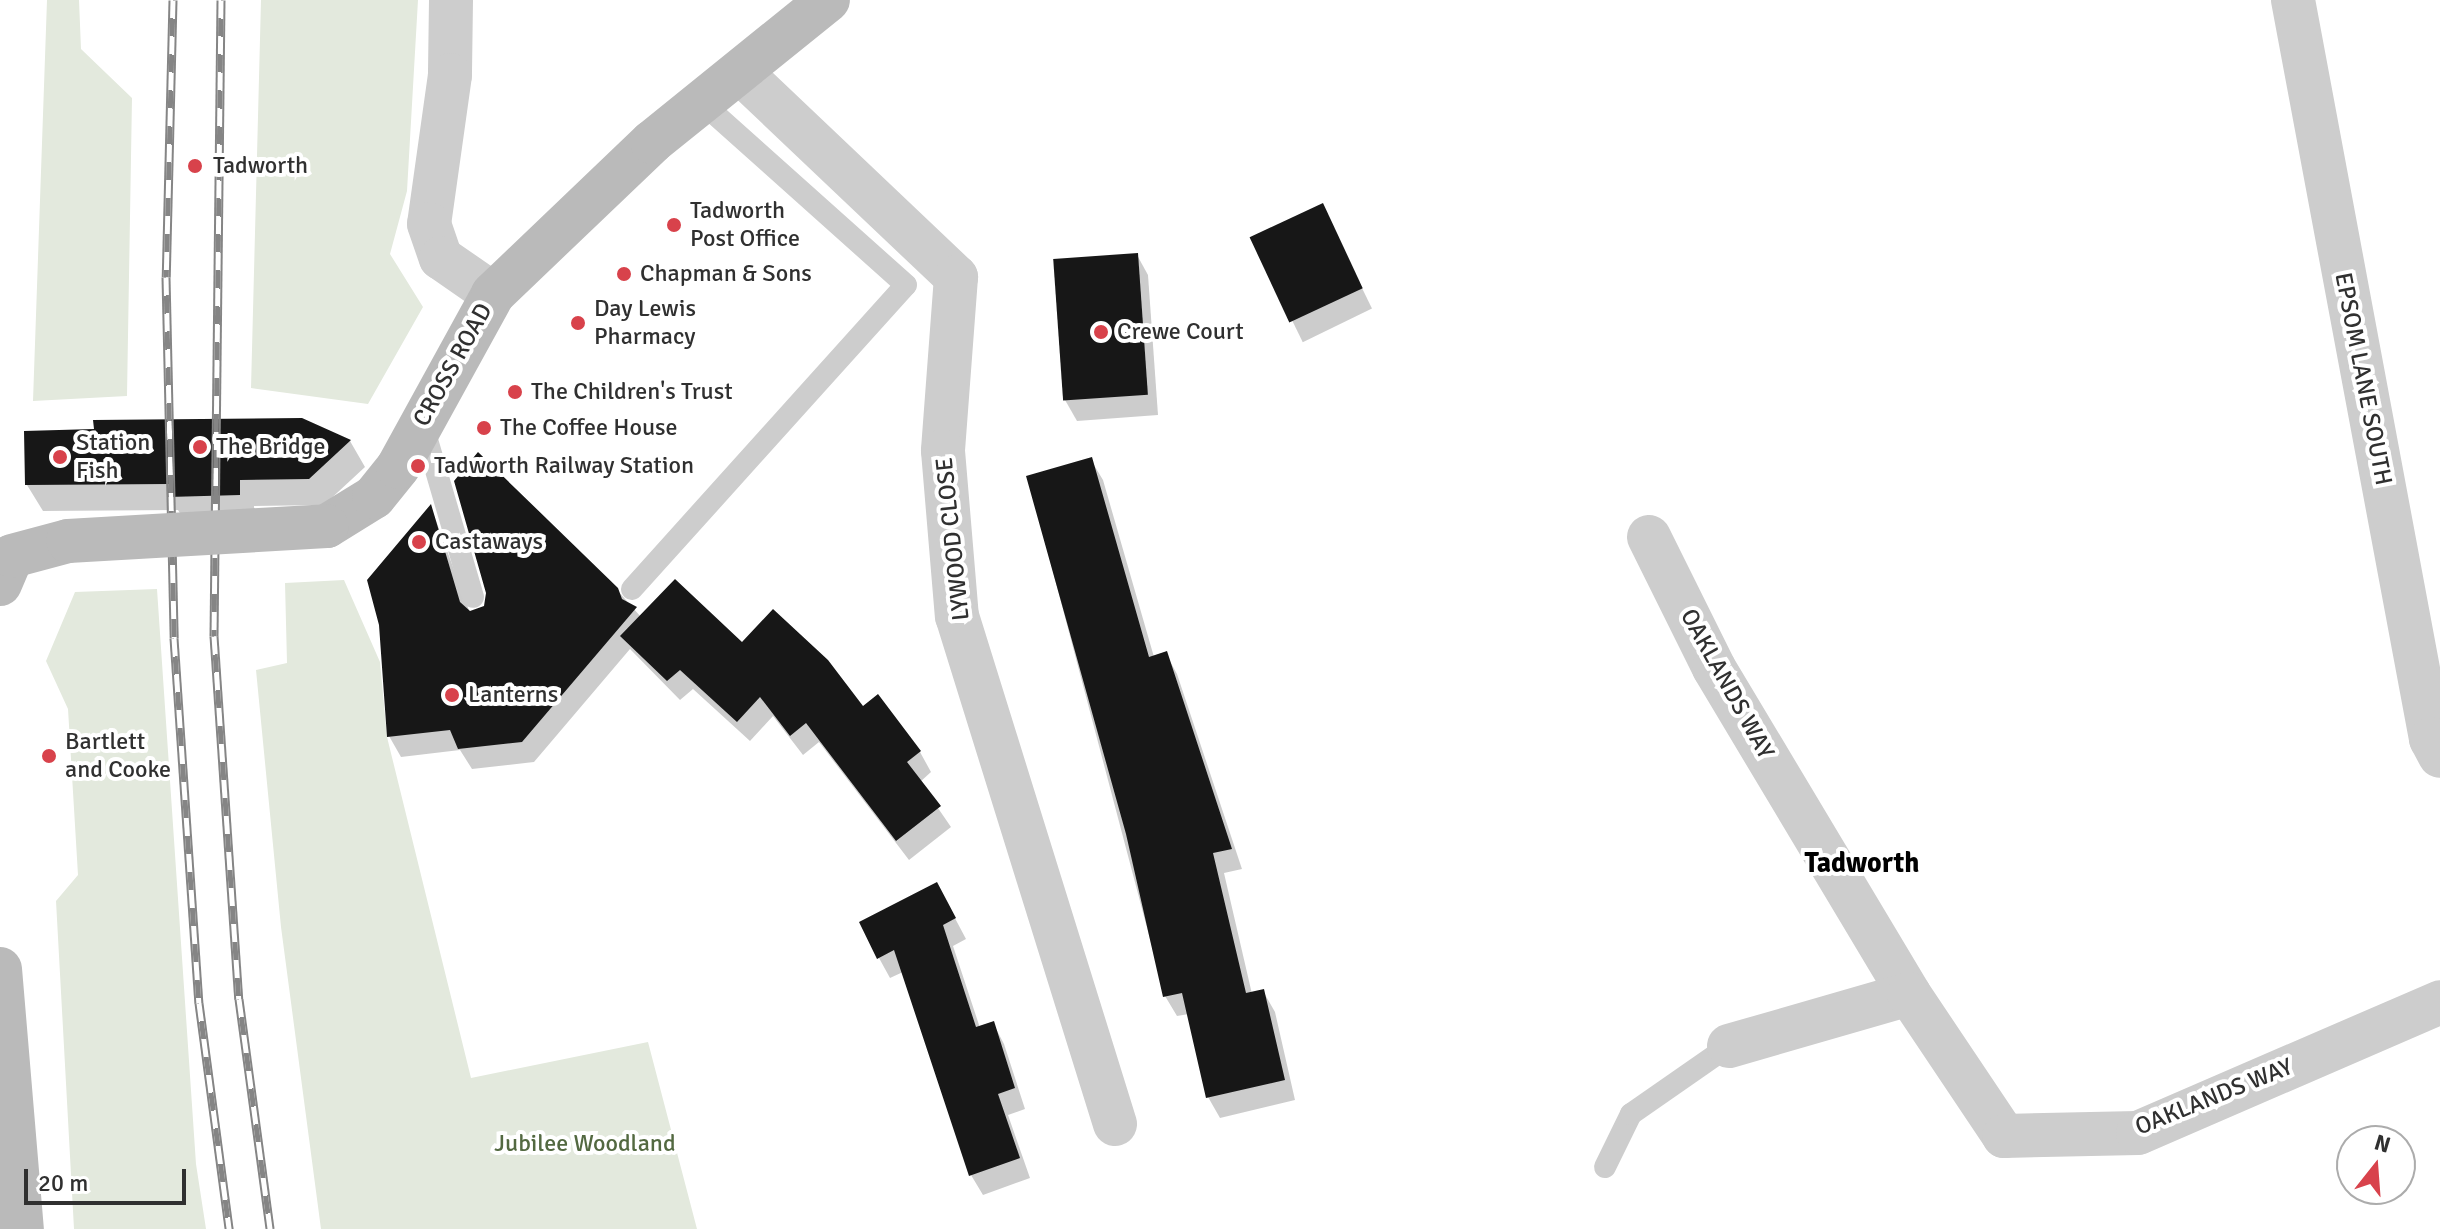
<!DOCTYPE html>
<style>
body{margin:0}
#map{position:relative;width:2440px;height:1229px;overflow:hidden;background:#fff;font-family:Signika,sans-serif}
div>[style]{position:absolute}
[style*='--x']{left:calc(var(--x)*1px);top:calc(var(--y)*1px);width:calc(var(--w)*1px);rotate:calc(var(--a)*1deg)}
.green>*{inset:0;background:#e3e9dd}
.shadow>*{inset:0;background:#0003;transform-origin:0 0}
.building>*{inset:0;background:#171717;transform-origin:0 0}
.service>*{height:22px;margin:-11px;padding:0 11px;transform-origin:11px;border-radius:11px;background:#cdcdcd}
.minor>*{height:44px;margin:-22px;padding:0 22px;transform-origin:22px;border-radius:22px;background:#cdcdcd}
.secondary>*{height:44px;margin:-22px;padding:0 22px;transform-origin:22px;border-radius:22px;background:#bababa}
.rail>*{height:9px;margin-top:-4.5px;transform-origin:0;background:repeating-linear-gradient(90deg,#fff 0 18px,#858585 0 36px);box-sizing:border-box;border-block:2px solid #858585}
.secondary-bridge>*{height:44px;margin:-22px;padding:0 22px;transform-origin:22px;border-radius:22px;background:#bababa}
.dots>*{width:22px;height:22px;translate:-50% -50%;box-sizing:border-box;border:4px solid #fff;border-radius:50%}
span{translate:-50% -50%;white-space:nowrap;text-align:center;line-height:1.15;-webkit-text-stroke:8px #fff;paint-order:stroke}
.poi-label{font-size:24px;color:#303030}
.left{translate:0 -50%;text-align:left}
.street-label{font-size:24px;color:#303030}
.park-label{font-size:24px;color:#536941}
.quarter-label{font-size:28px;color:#000;font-weight:700}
.north{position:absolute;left:2336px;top:1125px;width:80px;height:80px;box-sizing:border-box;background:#fff;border:2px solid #acacac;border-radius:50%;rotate:17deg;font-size:22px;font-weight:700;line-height:32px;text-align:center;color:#303030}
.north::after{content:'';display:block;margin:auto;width:28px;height:36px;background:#d8424b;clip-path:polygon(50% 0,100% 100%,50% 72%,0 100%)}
.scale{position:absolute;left:24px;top:1169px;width:162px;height:36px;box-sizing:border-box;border:4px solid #303030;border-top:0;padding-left:10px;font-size:24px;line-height:28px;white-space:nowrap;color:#303030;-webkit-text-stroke:6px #fff;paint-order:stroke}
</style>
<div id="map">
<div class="green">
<div style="clip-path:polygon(47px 0,79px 0,81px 49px,132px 98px,127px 396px,33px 401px)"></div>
<div style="clip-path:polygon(261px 0,418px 0,407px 191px,390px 254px,423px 307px,368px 404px,251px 388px)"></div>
<div style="clip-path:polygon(344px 580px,380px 662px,387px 737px,471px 1078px,648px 1042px,697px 1229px,321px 1229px,281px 927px,256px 670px,287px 663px,285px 583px)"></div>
<div style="clip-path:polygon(157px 589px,196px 1164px,206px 1229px,74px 1229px,56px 901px,78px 875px,68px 709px,46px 661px,75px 592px)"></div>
</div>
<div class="shadow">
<div style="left:1322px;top:206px;width:114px;height:77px;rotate:64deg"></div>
<div style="clip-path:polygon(1137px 255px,1148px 275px,1158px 415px,1077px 421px,1065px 400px)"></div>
<div style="clip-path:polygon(301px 420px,350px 441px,365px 467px,324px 505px,254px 506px,255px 521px,186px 523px,178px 510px,43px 511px,27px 485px)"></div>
<div style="clip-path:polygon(1091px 460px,1103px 480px,1154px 657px,1166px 654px,1177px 674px,1242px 869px,1224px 873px,1252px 994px,1263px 991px,1275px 1012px,1295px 1100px,1220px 1118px,1208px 1097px,1189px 1014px,1177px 1016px,1165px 996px,1028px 477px)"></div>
<div style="clip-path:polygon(431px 507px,470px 613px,617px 590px,641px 617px,742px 645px,863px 709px,920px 752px,931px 772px,920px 782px,951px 827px,909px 860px,819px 742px,803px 755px,773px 716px,750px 741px,693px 689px,680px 700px,630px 649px,534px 762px,472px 769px,460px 750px,401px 757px,389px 736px)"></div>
<div style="clip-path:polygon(948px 905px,966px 939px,953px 946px,980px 1028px,993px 1023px,1004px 1044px,1025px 1109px,1008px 1115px,1030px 1178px,983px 1195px,971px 1175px,903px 972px,890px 978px,879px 958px)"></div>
</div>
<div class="building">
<div style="left:1323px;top:203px;width:94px;height:81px;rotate:65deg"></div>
<div style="left:1138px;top:253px;width:142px;height:85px;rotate:86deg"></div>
<div style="clip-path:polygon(302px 418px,351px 440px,309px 479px,240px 480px,240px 495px,168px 497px,169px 484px,25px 485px,24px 431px,94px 429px,93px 420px)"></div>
<div style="clip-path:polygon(478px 452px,618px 588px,622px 599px,637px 607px,522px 742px,458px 749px,450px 730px,387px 737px,379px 625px,367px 580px,431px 504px,460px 602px,470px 611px,484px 606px,486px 593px,454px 481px)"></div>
<div style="clip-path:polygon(1092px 457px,1149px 657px,1167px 651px,1232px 849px,1213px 853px,1246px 993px,1264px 989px,1285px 1080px,1206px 1098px,1182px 993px,1163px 997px,1126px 834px,1026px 476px)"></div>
<div style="clip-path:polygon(675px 579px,742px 642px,773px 609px,828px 660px,863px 706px,878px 694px,921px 751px,907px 762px,941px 806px,896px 841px,806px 723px,790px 736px,760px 697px,737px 722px,680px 670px,667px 681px,620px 636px)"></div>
<div style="clip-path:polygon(937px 882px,956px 918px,943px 925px,976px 1027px,994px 1021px,1015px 1088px,998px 1094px,1020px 1158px,969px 1176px,894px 950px,877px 959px,859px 922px)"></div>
</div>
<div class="service">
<div style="--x:423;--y:426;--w:178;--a:73.7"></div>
<div style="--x:632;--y:589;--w:409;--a:-48"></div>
<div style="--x:906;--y:285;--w:275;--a:-138.2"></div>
<div style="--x:1605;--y:1167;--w:59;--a:-63.9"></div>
<div style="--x:1631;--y:1114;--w:119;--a:-34.8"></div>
</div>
<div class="minor">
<div style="--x:451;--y:0;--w:75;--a:90.8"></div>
<div style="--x:450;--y:75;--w:150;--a:98"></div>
<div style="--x:429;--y:224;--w:36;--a:71"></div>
<div style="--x:441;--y:258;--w:63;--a:34.7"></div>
<div style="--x:2293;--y:0;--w:752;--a:79.42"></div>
<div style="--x:2431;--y:739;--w:19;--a:62"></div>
<div style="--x:740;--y:72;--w:298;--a:43.5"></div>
<div style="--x:956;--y:277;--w:174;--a:94.3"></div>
<div style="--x:943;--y:451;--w:166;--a:85.2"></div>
<div style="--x:957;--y:616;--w:532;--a:72.72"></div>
<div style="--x:1649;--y:537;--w:146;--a:63.6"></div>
<div style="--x:1714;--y:668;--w:380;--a:59.1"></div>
<div style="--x:1729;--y:1046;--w:187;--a:-16.1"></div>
<div style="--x:1909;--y:994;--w:171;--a:56.2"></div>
<div style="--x:2004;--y:1136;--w:134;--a:-1.3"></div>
<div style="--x:2138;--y:1133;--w:329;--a:-23.4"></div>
</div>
<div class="secondary">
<div style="--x:327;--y:526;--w:55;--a:-31.7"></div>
<div style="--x:374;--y:497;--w:38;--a:-51"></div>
<div style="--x:398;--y:467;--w:197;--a:-61.2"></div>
<div style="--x:493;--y:294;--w:220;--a:-43.7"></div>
<div style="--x:652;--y:142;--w:226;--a:-38.9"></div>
<div style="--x:0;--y:584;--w:30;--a:-67"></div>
<div style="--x:12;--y:556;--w:58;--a:-15"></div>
<div style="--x:0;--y:969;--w:261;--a:85.2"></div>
</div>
<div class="rail">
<div style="--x:173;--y:0;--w:277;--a:91.4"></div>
<div style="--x:166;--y:277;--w:361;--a:88.7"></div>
<div style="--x:174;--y:638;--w:366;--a:86.1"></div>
<div style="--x:199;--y:1003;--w:228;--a:82.4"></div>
<div style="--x:221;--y:0;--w:636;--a:90.63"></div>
<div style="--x:214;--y:636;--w:364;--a:86.1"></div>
<div style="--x:239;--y:999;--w:232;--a:82.3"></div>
</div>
<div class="secondary-bridge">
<div style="--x:68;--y:541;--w:259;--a:-3.3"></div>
</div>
<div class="dots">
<div style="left:195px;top:166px;background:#d8424b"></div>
<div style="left:674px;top:225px;background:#d8424b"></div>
<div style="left:624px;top:274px;background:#d8424b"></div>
<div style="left:578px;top:323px;background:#d8424b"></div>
<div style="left:1101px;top:332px;background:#d8424b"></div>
<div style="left:515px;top:392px;background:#d8424b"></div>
<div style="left:484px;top:428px;background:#d8424b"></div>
<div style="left:200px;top:447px;background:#d8424b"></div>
<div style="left:60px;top:457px;background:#d8424b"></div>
<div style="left:418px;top:466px;background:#d8424b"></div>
<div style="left:419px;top:542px;background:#d8424b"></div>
<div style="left:452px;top:695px;background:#d8424b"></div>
<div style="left:49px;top:756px;background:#d8424b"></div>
</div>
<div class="poi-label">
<span class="left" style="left:213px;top:166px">Tadworth</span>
<span class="left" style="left:690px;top:225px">Tadworth<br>Post Office</span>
<span class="left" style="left:640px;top:274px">Chapman &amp; Sons</span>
<span class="left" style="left:594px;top:323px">Day Lewis<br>Pharmacy</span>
<span class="left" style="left:1117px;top:332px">Crewe Court</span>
<span class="left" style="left:531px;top:392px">The Children's Trust</span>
<span class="left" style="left:500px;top:428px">The Coffee House</span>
<span class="left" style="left:76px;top:457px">Station<br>Fish</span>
<span class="left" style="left:216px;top:447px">The Bridge</span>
<span class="left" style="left:434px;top:466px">Tadworth Railway Station</span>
<span class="left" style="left:435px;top:542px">Castaways</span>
<span class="left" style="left:468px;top:695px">Lanterns</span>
<span class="left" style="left:65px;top:756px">Bartlett<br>and Cooke</span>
</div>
<div class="street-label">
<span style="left:453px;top:365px;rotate:-61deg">CROSS ROAD</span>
<span style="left:2363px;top:379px;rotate:79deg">EPSOM LANE SOUTH</span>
<span style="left:953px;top:539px;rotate:-96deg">LYWOOD CLOSE</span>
<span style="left:1727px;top:684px;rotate:61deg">OAKLANDS WAY</span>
<span style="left:2214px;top:1097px;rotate:-22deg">OAKLANDS WAY</span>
</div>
<div class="park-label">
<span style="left:585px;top:1144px">Jubilee Woodland</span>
</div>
<div class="quarter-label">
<span style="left:1862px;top:863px">Tadworth</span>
</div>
<div class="north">N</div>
<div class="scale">20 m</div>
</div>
